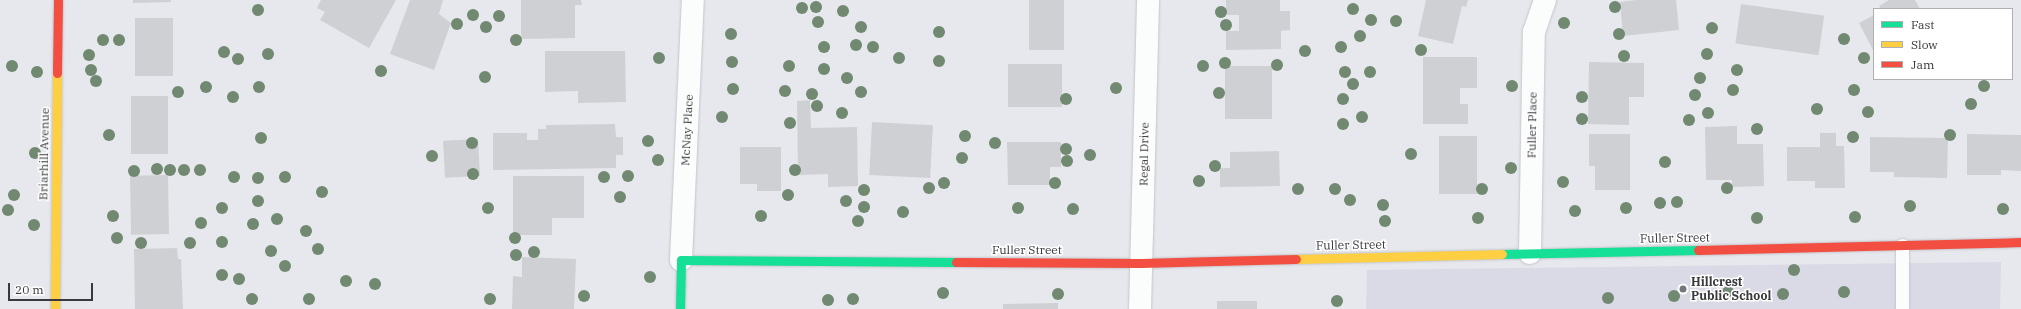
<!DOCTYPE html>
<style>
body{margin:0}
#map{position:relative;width:2021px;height:309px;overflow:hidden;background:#e7e8ed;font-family:"IBM Plex Serif",serif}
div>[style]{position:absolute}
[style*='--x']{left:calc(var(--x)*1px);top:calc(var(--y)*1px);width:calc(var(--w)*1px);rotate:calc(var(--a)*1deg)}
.built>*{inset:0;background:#d9dae5}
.building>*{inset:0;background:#cfd0d3;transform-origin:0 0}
.roads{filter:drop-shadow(0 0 1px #c4c5c9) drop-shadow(0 0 1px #c4c5c9)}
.lane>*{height:13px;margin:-6.5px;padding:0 6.5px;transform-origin:6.5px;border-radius:6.5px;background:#fbfcfc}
.street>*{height:22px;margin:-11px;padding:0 11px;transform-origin:11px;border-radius:11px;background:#fbfcfc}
.fast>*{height:9px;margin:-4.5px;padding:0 4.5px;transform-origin:4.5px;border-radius:4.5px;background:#16e098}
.slow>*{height:9px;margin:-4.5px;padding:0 4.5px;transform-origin:4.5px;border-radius:4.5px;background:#ffcf43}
.jam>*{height:9px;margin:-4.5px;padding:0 4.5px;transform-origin:4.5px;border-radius:4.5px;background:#f24e42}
.trees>*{width:12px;height:12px;margin:-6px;border-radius:50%;background:#718871}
.dots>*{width:11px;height:11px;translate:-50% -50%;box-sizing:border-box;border:2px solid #fff;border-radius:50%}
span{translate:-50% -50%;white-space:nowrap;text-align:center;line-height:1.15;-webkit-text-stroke:3px #fff;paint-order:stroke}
.street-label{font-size:12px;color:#39393d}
.poi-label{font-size:12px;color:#39393d;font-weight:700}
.left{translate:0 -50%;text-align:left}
.legend{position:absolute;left:1873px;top:8px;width:140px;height:72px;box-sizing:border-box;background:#fff;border:1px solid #b0b0b1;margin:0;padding:5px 7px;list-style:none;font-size:12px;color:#39393d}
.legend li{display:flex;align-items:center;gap:8px;height:20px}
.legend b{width:20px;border:1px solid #b0b0b1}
.scale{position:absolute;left:8px;top:283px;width:85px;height:18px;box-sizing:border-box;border:2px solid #39393d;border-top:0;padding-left:5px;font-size:12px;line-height:14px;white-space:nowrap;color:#39393d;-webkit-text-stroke:3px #fff;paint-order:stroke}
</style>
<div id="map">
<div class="built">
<div style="clip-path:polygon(2001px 262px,2000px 309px,1366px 309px,1367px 270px)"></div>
</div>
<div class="building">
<div style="clip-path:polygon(133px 0,171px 0,171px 2px,133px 3px)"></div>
<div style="clip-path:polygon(321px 0,396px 0,369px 48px,320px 20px,325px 12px,317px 8px)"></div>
<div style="clip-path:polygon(410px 0,443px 0,439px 14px,451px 23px,434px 70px,390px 54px)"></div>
<div style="clip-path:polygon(521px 0,581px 0,582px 5px,575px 5px,575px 38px,521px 39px)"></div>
<div style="left:1029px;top:0;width:35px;height:50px"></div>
<div style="clip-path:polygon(1226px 0,1280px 0,1280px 11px,1290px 11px,1290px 30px,1281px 31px,1281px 49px,1226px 50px,1226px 31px,1239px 31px,1239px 15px,1226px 15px)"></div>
<div style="clip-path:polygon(1426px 0,1468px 0,1466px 7px,1462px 6px,1453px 44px,1418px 36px)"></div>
<div style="clip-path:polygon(1636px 0,1676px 0,1679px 30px,1623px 36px,1620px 2px)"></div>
<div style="clip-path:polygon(1889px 0,1915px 0,1920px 9px,1881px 9px,1879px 6px)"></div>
<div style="left:1741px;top:4px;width:84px;height:40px;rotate:8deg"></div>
<div style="clip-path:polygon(1874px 15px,1874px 52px,1859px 23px)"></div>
<div style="left:135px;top:18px;width:38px;height:58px"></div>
<div style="clip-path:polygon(545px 51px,625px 51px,626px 102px,578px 103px,578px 91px,545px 92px)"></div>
<div style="clip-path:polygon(1423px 57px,1477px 57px,1477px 88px,1460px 88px,1460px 104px,1468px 104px,1468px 124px,1423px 124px)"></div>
<div style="clip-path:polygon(1589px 62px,1644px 63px,1644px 97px,1629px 97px,1629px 125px,1588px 124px)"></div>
<div style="left:1008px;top:64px;width:54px;height:43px"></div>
<div style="left:1225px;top:66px;width:47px;height:53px"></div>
<div style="left:131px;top:96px;width:37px;height:58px"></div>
<div style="clip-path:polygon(810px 100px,811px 128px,857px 127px,858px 186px,828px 187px,828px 174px,798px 175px,797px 101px)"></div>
<div style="left:872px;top:122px;width:61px;height:53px;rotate:3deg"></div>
<div style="clip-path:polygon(615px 124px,616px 137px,623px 137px,623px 155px,616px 155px,616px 168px,493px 170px,493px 133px,527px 133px,527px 140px,538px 140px,538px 129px,546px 129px,546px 125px)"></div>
<div style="clip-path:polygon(1737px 126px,1737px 144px,1763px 144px,1764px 186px,1732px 187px,1732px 180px,1706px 180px,1705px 127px)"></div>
<div style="clip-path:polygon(1820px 133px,1836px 133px,1836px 146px,1844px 146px,1845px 188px,1815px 188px,1815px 181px,1787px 181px,1787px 147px,1820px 147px)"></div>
<div style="clip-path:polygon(1589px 134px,1630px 134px,1630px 190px,1595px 190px,1595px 166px,1589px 166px)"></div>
<div style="clip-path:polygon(1967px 134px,2021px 135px,2021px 171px,2001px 170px,2001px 175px,1967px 175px)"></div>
<div style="left:1439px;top:136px;width:38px;height:58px"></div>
<div style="clip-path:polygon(1870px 137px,1948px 138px,1947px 178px,1894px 177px,1894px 172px,1870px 172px)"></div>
<div style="left:478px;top:139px;width:37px;height:35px;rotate:87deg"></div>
<div style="clip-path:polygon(1007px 142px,1061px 142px,1061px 167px,1050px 167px,1050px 185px,1008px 185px)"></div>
<div style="clip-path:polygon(740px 147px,781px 147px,781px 191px,757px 191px,757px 184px,740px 184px)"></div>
<div style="clip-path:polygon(1279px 151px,1280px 186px,1220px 187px,1220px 168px,1230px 168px,1230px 152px)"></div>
<div style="left:168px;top:175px;width:59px;height:38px;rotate:89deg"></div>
<div style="clip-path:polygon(513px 176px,584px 176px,584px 218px,552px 218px,552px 235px,513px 235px)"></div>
<div style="clip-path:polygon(177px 248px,178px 259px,181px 259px,183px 309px,135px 309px,134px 249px)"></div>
<div style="clip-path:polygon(522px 257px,576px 259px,574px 309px,512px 309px,513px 276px,522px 277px)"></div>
<div style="left:1217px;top:301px;width:40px;height:8px"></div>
<div style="clip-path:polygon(1058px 303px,1058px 309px,1003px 309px,1003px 304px)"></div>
</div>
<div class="roads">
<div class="lane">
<div style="--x:1902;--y:309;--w:64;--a:-90"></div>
</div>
<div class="street">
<div style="--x:1530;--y:253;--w:221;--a:-89"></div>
<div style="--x:1534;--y:32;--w:34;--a:-71"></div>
<div style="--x:681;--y:260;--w:260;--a:-87.4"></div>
<div style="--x:1140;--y:309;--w:309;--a:-88.5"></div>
</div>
<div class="fast">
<div style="--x:1502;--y:254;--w:196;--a:-1.2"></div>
<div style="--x:680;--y:309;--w:49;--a:-88.8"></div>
<div style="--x:681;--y:260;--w:275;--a:0.4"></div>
</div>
<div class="slow">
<div style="--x:1296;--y:259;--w:206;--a:-1.4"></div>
<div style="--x:55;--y:309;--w:236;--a:-89.5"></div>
</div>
<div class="jam">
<div style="--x:57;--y:73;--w:73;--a:-89.2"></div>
<div style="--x:1698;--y:250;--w:323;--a:-1.4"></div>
<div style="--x:956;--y:262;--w:185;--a:0.3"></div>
<div style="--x:1141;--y:263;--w:155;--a:-1.5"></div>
</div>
</div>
<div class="trees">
<div style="left:816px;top:7px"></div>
<div style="left:1615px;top:7px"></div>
<div style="left:802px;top:8px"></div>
<div style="left:1353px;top:9px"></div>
<div style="left:258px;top:10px"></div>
<div style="left:843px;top:11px"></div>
<div style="left:1221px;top:12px"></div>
<div style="left:473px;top:15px"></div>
<div style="left:499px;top:16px"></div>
<div style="left:1371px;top:20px"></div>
<div style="left:1396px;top:21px"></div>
<div style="left:818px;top:22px"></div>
<div style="left:1564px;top:23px"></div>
<div style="left:457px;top:24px"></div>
<div style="left:1226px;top:25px"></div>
<div style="left:486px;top:27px"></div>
<div style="left:861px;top:27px"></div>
<div style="left:1712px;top:28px"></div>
<div style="left:939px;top:32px"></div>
<div style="left:731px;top:34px"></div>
<div style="left:1619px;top:34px"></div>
<div style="left:1360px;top:36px"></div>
<div style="left:1844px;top:39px"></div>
<div style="left:103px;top:40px"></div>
<div style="left:119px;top:40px"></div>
<div style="left:516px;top:40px"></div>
<div style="left:856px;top:45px"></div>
<div style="left:824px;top:47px"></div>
<div style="left:873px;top:47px"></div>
<div style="left:1341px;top:47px"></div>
<div style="left:1421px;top:50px"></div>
<div style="left:1305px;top:51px"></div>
<div style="left:224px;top:52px"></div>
<div style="left:268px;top:54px"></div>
<div style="left:1707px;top:54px"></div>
<div style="left:89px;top:55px"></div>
<div style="left:1624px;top:56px"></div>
<div style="left:659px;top:58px"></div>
<div style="left:899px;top:58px"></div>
<div style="left:1864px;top:58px"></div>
<div style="left:238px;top:59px"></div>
<div style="left:939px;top:61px"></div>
<div style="left:732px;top:62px"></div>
<div style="left:1225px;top:63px"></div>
<div style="left:1277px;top:65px"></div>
<div style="left:12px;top:66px"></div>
<div style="left:789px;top:66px"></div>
<div style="left:1203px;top:66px"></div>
<div style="left:824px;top:69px"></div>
<div style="left:91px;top:70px"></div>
<div style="left:1737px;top:70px"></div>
<div style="left:381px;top:71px"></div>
<div style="left:37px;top:72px"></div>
<div style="left:1345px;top:72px"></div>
<div style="left:1370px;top:72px"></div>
<div style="left:485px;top:77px"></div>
<div style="left:847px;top:78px"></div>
<div style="left:1700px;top:78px"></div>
<div style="left:96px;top:81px"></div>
<div style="left:1353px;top:84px"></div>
<div style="left:1512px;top:86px"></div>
<div style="left:1984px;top:86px"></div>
<div style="left:206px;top:87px"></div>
<div style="left:259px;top:87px"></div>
<div style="left:1116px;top:88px"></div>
<div style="left:733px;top:89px"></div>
<div style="left:1733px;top:90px"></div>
<div style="left:1854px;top:90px"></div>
<div style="left:785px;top:91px"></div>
<div style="left:178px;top:92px"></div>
<div style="left:861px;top:92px"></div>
<div style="left:1219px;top:93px"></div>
<div style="left:812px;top:94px"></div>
<div style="left:1695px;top:95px"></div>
<div style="left:233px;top:97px"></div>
<div style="left:1582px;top:97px"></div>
<div style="left:1066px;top:99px"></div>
<div style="left:1343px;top:99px"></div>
<div style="left:1971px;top:104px"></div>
<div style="left:817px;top:106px"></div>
<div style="left:1817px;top:109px"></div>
<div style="left:1868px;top:112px"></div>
<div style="left:842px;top:113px"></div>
<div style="left:1708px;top:113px"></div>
<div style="left:722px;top:117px"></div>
<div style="left:1362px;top:117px"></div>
<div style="left:1582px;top:119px"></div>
<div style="left:1689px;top:120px"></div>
<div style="left:790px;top:123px"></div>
<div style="left:1343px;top:124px"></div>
<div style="left:1757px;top:129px"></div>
<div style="left:109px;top:135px"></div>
<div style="left:1950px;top:135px"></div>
<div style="left:965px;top:136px"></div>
<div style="left:1853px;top:137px"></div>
<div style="left:261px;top:138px"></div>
<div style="left:648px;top:141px"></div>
<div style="left:472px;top:143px"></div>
<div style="left:995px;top:143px"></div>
<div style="left:1066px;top:149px"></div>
<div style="left:35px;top:153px"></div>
<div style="left:1411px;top:154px"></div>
<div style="left:1090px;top:155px"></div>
<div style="left:432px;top:156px"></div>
<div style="left:962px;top:158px"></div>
<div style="left:658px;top:160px"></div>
<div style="left:1067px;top:161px"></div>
<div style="left:1665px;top:162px"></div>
<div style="left:1215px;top:166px"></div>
<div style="left:1511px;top:168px"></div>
<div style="left:157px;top:169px"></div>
<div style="left:170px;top:170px"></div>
<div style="left:184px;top:170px"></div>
<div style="left:200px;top:170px"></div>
<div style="left:795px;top:170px"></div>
<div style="left:134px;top:171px"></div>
<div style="left:473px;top:174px"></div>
<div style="left:628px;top:176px"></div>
<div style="left:234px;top:177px"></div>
<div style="left:285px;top:177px"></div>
<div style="left:604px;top:177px"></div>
<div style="left:258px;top:178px"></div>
<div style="left:1199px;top:181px"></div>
<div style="left:1563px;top:182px"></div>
<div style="left:944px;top:183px"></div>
<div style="left:1055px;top:183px"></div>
<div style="left:929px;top:188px"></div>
<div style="left:1727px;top:188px"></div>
<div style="left:1298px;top:189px"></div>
<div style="left:1335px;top:189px"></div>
<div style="left:1482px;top:189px"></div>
<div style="left:864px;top:190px"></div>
<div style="left:322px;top:192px"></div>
<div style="left:14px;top:195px"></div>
<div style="left:788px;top:195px"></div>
<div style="left:620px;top:197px"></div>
<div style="left:1350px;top:200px"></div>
<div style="left:258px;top:201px"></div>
<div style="left:846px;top:201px"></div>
<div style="left:1677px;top:202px"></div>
<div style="left:1660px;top:203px"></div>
<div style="left:1383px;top:205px"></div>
<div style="left:1910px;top:206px"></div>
<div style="left:864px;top:207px"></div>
<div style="left:222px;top:208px"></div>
<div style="left:488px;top:208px"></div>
<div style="left:1018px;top:208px"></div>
<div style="left:1626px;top:208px"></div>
<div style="left:1073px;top:209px"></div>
<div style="left:2003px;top:209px"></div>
<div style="left:8px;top:210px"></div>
<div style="left:1575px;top:211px"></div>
<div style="left:903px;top:212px"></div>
<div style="left:113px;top:216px"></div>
<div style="left:761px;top:216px"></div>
<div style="left:1855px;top:217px"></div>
<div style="left:1478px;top:218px"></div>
<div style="left:1757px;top:218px"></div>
<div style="left:277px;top:219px"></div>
<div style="left:858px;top:221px"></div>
<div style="left:1385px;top:221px"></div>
<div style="left:201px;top:223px"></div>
<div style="left:253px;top:224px"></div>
<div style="left:34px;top:225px"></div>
<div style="left:306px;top:231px"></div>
<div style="left:117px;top:238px"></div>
<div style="left:515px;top:238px"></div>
<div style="left:222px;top:242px"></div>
<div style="left:141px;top:243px"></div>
<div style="left:190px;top:243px"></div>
<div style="left:318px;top:249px"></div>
<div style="left:271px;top:251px"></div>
<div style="left:534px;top:252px"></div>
<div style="left:516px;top:255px"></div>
<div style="left:285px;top:266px"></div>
<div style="left:1794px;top:270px"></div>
<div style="left:222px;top:275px"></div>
<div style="left:650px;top:277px"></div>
<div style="left:239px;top:279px"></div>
<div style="left:346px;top:281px"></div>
<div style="left:375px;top:284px"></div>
<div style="left:1728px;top:292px"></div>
<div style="left:1844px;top:292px"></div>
<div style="left:943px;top:293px"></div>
<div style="left:1058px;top:294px"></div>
<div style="left:1783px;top:294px"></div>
<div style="left:584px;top:296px"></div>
<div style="left:1674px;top:296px"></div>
<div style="left:1608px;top:298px"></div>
<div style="left:252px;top:299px"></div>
<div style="left:309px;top:299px"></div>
<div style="left:490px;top:299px"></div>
<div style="left:853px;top:299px"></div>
<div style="left:828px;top:300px"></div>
<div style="left:1337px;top:301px"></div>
</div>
<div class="dots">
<div style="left:1683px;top:289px;background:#76767b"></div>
</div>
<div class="street-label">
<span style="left:1532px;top:125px;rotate:-89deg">Fuller Place</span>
<span style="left:687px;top:130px;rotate:-87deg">McNay Place</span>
<span style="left:44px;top:154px;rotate:-89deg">Briarhill Avenue</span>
<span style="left:1144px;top:154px;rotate:-89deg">Regal Drive</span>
<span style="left:1675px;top:238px;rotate:-1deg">Fuller Street</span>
<span style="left:1351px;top:245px;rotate:-1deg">Fuller Street</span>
<span style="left:1027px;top:250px">Fuller Street</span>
</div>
<div class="poi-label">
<span class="left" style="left:1691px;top:289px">Hillcrest<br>Public School</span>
</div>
<ul class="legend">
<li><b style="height:5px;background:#16e098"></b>Fast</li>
<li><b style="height:5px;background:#ffcf43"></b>Slow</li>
<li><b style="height:5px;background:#f24e42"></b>Jam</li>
</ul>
<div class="scale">20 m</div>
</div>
